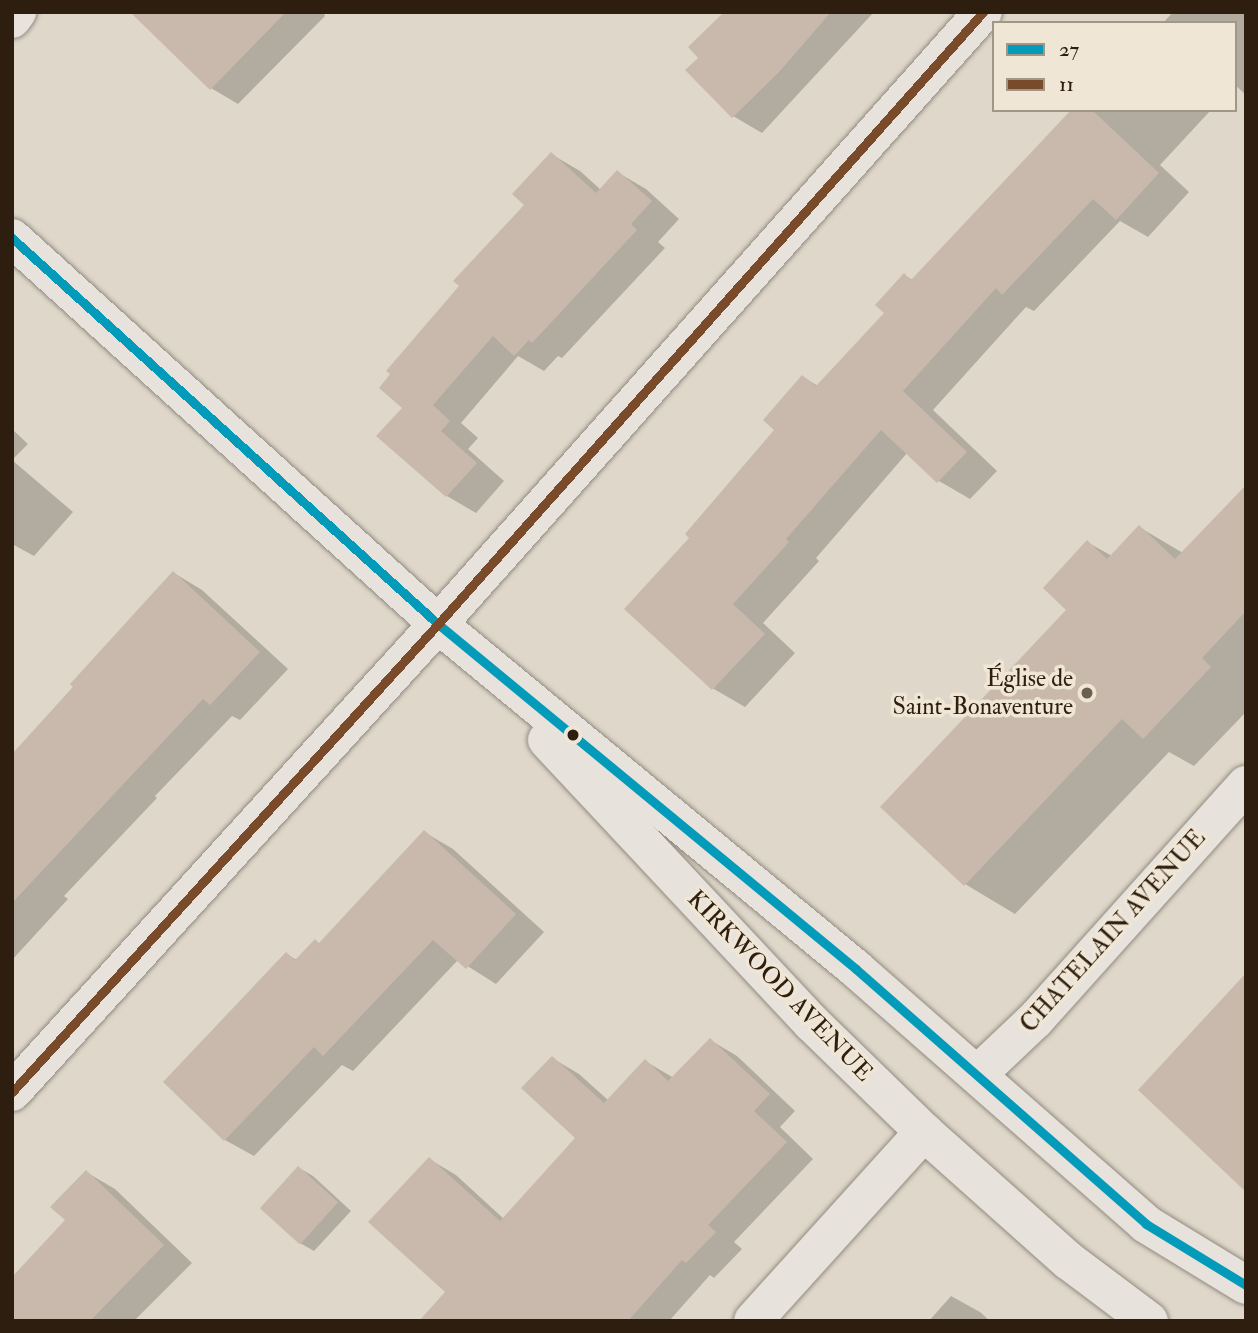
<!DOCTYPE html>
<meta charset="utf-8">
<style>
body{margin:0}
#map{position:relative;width:1258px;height:1333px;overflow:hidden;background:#dfd7c9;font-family:"IM FELL Double Pica",serif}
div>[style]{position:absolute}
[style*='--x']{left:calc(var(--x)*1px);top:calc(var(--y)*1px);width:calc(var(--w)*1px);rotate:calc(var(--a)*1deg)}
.shadow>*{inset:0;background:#0003}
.building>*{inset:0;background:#c8b9ac;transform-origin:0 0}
.roads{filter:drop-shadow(0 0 2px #918b81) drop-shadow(0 0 2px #918b81)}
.street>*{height:38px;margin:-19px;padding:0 19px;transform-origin:19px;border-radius:19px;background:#e7e2db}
.secondary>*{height:38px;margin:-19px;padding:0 19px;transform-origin:19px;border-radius:19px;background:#e7e2db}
.bus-1>*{height:9px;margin:-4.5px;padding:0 4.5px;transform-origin:4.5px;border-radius:4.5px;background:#049bbb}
.bus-2>*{height:9px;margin:-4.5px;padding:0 4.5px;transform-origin:4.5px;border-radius:4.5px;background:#7a4b2a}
.dots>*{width:19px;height:19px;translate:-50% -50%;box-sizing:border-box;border:4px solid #f0e6d6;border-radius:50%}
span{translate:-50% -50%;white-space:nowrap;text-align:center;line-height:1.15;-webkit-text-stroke:7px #f0e6d6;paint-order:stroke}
.poi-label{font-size:24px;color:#2d1e0f}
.right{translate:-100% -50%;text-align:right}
.street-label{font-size:24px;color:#2d1e0f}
.frame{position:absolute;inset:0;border:14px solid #2d1e0f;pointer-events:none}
.legend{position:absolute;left:992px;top:21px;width:245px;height:91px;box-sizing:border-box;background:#f0e6d6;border:2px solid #a29686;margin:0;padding:9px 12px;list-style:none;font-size:21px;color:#2d1e0f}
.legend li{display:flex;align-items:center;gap:14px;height:35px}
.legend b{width:35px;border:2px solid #a29686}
</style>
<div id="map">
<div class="shadow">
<div style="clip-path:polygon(159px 12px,323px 12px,325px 16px,238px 104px,211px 88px)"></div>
<div style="clip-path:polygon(726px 12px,874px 12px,762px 133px,733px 116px,701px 58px)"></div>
<div style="clip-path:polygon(1173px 12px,1246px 12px,1246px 95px,1235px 85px,1235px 23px,1163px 23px)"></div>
<div style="clip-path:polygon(1073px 110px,1211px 110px,1160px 165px,1189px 192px,1148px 237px,1120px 221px,1034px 311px,1026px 307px,933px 410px,997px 471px,970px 499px,939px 481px,908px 452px,816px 558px,819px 561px,763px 623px,795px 653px,745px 707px,714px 689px,627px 609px,692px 538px,776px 430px,803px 377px,818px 386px,886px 313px,904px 275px,913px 280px)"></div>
<div style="clip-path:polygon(551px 154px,580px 171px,601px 190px,617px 172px,646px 189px,679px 219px,658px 242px,665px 248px,562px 358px,558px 356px,544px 371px,518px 356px,461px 423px,478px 438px,468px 449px,504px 481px,476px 513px,447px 496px,404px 408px,462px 286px,526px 205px)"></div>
<div style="clip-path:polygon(12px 429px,28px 444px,12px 460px,73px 512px,34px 556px,12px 544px)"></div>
<div style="clip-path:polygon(1246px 487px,1246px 712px,1194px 766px,1169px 752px,1015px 914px,965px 884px,1069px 609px,1087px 542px,1112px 556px,1139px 527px,1183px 553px)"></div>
<div style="clip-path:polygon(174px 573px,202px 590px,288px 669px,240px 720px,232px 716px,155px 796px,157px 798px,64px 896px,68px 899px,12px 960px,12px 756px)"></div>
<div style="clip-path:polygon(424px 832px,453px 849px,544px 932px,496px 984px,458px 960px,353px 1071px,342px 1065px,254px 1156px,225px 1140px,166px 1082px,286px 954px,297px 960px,321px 944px)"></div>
<div style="clip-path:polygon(710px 1040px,737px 1056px,795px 1111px,780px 1127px,813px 1159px,734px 1242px,742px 1249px,714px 1278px,710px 1275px,669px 1321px,421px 1321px,447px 1292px,429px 1159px,456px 1175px,504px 1219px,577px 1138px,552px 1058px,579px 1074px,608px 1100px,645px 1061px,674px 1078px)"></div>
<div style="clip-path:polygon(299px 1168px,313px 1176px,351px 1211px,314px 1251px,300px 1243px)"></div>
<div style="clip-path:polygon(86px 1172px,115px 1189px,192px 1263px,134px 1321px,12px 1321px,67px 1220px)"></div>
<div style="clip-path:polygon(951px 1296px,980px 1312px,990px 1321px,929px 1321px)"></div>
</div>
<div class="building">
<div style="clip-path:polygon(130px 12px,286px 12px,210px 90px)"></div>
<div style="clip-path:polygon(724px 12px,831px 12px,779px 72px,732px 118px,685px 70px,698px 58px,688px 47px)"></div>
<div style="clip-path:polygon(1071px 110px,1092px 110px,1159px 173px,1116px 220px,1093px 199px,1002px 295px,996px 288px,903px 391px,967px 452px,937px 483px,881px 430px,786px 539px,789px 542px,733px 604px,765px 634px,712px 690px,624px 609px,689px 538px,685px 534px,774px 430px,763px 420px,802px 375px,816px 386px,884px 313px,875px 305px,904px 273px,911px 280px)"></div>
<div style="clip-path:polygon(551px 152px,596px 193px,617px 170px,652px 201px,631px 224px,637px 230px,532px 343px,529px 340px,514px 356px,493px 336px,433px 405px,450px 421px,441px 431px,477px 463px,446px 497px,376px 436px,402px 408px,379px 388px,390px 374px,386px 371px,459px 286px,453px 281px,524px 205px,512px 194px)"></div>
<div style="clip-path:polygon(1246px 485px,1246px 611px,1202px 658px,1211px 667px,1143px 739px,1122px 719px,964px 886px,880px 807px,1066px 610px,1043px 588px,1087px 540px,1107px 559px,1139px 525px,1175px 559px)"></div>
<div style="clip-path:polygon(173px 571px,260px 652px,210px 705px,203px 699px,12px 903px,12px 754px,73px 687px,70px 684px)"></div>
<div style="clip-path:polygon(424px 830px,516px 914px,466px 969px,433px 940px,323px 1056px,314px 1047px,224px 1141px,163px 1082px,286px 952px,295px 960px,315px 939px,319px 943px)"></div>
<div style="clip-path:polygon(1246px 973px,1246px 1192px,1138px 1090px)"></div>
<div style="clip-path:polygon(710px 1038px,770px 1094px,754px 1111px,787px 1142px,708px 1225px,716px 1232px,686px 1263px,682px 1260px,628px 1321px,419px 1321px,445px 1292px,368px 1222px,429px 1157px,500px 1221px,575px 1138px,521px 1088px,552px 1056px,604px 1103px,645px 1059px,668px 1081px)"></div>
<div style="left:298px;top:1166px;width:54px;height:57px;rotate:42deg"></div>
<div style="clip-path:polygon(86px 1170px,164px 1245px,90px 1321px,12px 1321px,12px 1277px,65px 1220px,50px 1207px)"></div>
</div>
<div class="roads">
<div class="street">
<div style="--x:12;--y:19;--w:9;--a:-54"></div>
<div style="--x:978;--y:1074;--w:79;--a:-43.5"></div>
<div style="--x:1035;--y:1020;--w:316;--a:-48.1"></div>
<div style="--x:12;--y:1092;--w:633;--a:-47.69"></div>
<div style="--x:438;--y:624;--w:819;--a:-48.31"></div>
<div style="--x:753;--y:1321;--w:255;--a:-47.9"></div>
</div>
<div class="secondary">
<div style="--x:12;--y:238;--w:575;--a:42.18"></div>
<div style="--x:438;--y:624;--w:542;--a:39.53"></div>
<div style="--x:856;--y:969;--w:386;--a:41.3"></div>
<div style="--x:1146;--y:1224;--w:117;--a:31.4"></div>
<div style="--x:547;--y:740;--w:388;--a:46.9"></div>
<div style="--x:812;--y:1023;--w:156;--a:44.2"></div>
<div style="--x:924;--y:1132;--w:194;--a:41.7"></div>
<div style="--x:1069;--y:1261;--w:100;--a:36.9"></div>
</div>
</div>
<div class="bus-1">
<div style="--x:12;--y:238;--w:575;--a:42.18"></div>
<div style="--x:438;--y:624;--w:542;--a:39.53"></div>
<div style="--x:856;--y:969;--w:386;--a:41.3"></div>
<div style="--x:1146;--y:1224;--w:117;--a:31.4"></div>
</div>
<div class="bus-2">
<div style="--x:12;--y:1092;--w:633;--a:-47.69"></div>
<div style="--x:438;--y:624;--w:819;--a:-48.31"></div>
</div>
<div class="dots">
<div style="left:1087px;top:693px;background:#6b5f50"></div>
<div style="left:573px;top:735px;background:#2d1e0f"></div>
</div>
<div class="poi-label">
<span class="right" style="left:1073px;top:693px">Église de<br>Saint-Bonaventure</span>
</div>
<div class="street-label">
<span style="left:1113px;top:931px;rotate:-48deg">CHATELAIN AVENUE</span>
<span style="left:780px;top:986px;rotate:46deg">KIRKWOOD AVENUE</span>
</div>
<div class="frame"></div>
<ul class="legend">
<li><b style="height:9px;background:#049bbb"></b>27</li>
<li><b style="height:9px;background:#7a4b2a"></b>11</li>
</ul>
</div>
